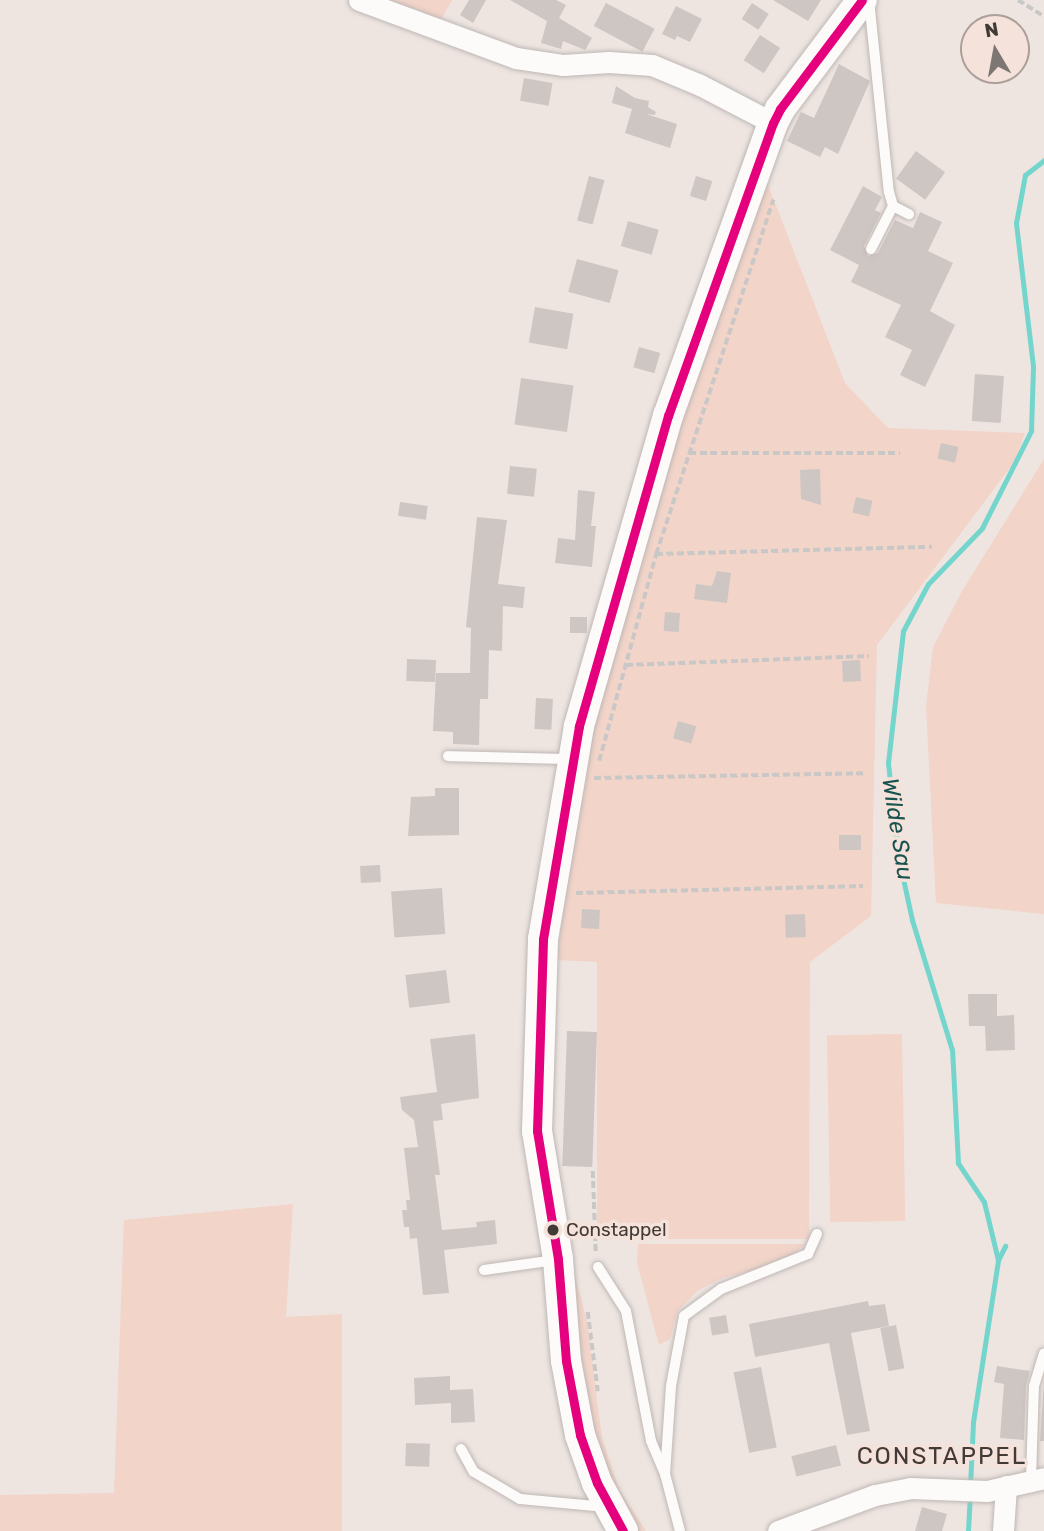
<!DOCTYPE html>
<style>
body{margin:0}
#map{position:relative;width:1044px;height:1531px;overflow:hidden;background:#eee5e1;font-family:Rubik,sans-serif}
div>[style]{position:absolute}
[style*='--x']{left:calc(var(--x)*1px);top:calc(var(--y)*1px);width:calc(var(--w)*1px);rotate:calc(var(--a)*1deg)}
.green>*{inset:0;background:#f2d4c9;transform-origin:0 0}
.stream>*{height:5px;margin:-2.5px;padding:0 2.5px;transform-origin:2.5px;border-radius:2.5px;background:#74d5cd}
.building>*{inset:0;background:#cec6c3;transform-origin:0 0}
.path>*{height:3.5px;margin-top:-1.75px;transform-origin:0;background:repeating-linear-gradient(90deg,#cac7c7 0 7px,transparent 0 10.5px)}
.roads{filter:drop-shadow(0 0 2px #beb7b4) drop-shadow(0 0 2px #beb7b4)}
.lane>*{height:10px;margin:-5px;padding:0 5px;transform-origin:5px;border-radius:5px;background:#fcfbfa}
.street>*{height:21px;margin:-10.5px;padding:0 10.5px;transform-origin:10.5px;border-radius:10.5px;background:#fcfbfa}
.secondary>*{height:30px;margin:-15px;padding:0 15px;transform-origin:15px;border-radius:15px;background:#fcfbfa}
.bus-1>*{height:9px;margin:-4.5px;padding:0 4.5px;transform-origin:4.5px;border-radius:4.5px;background:#e5007d}
.dots>*{width:19px;height:19px;translate:-50% -50%;box-sizing:border-box;border:4px solid #f4e2db;border-radius:50%}
span{translate:-50% -50%;white-space:nowrap;text-align:center;line-height:1.15;-webkit-text-stroke:7px #f4e2db;paint-order:stroke}
.bus-label{font-size:19px;color:#413a37}
.left{translate:0 -50%;text-align:left}
.water-label{font-size:23px;color:#18534f;font-style:italic}
.quarter-label{font-size:24px;color:#413a37;letter-spacing:2px}
.north{position:absolute;left:960px;top:14px;width:70px;height:70px;box-sizing:border-box;background:#f4e2db;border:2px solid #ac9f99;border-radius:50%;rotate:350deg;font-size:19px;font-weight:700;line-height:28px;text-align:center;color:#413a37}
.north::after{content:'';display:block;margin:auto;width:24px;height:32px;background:#7e7672;clip-path:polygon(50% 0,100% 100%,50% 72%,0 100%)}
</style>
<div id="map">
<div class="green">
<div style="clip-path:polygon(389px 0,452px 0,441px 20px)"></div>
<div style="clip-path:polygon(765px 177px,845px 383px,888px 428px,1025px 433px,1015px 461px,877px 645px,871px 916px,810px 962px,809px 1239px,597px 1239px,597px 962px,557px 960px,584px 735px,685px 386px)"></div>
<div style="clip-path:polygon(1044px 459px,1044px 914px,936px 903px,926px 706px,933px 647px,962px 591px)"></div>
<div style="left:902px;top:1034px;width:187px;height:75px;rotate:89deg"></div>
<div style="clip-path:polygon(293px 1204px,286px 1317px,342px 1314px,342px 1531px,0 1531px,0 1495px,114px 1493px,124px 1220px)"></div>
<div style="clip-path:polygon(566px 1241px,587px 1321px,602px 1438px,619px 1489px,646px 1531px,635px 1531px,585px 1426px)"></div>
<div style="clip-path:polygon(638px 1244px,805px 1244px,786px 1261px,723px 1278px,697px 1291px,677px 1312px,670px 1339px,659px 1345px,637px 1263px)"></div>
</div>
<div class="stream">
<div style="--x:998;--y:1260;--w:16;--a:-63"></div>
<div style="--x:970;--y:1486;--w:64;--a:-87.3"></div>
<div style="--x:973;--y:1422;--w:164;--a:-81.2"></div>
<div style="--x:998;--y:1260;--w:60;--a:-103.6"></div>
<div style="--x:984;--y:1202;--w:47;--a:-123.7"></div>
<div style="--x:958;--y:1163;--w:113;--a:-93"></div>
<div style="--x:952;--y:1050;--w:136;--a:-107.1"></div>
<div style="--x:912;--y:920;--w:66;--a:-102.2"></div>
<div style="--x:898;--y:855;--w:93;--a:-96.2"></div>
<div style="--x:888;--y:763;--w:133;--a:-83.5"></div>
<div style="--x:903;--y:631;--w:53;--a:-62"></div>
<div style="--x:928;--y:584;--w:78;--a:-46"></div>
<div style="--x:982;--y:528;--w:109;--a:-63.2"></div>
<div style="--x:1031;--y:431;--w:65;--a:-88.2"></div>
<div style="--x:1033;--y:366;--w:144;--a:-96.8"></div>
<div style="--x:1016;--y:223;--w:49;--a:-79.4"></div>
<div style="--x:1025;--y:175;--w:24;--a:-38"></div>
<div style="--x:968;--y:1531;--w:35;--a:-87"></div>
</div>
<div class="building">
<div style="clip-path:polygon(469px 0,486px 0,473px 23px,460px 15px)"></div>
<div style="clip-path:polygon(510px 0,556px 0,566px 5px,559px 18px,592px 38px,585px 50px,563px 41px,561px 49px,541px 43px,547px 21px)"></div>
<div style="clip-path:polygon(773px 0,821px 0,808px 21px)"></div>
<div style="left:606px;top:3px;width:55px;height:26px;rotate:28deg"></div>
<div style="left:752px;top:3px;width:20px;height:19px;rotate:33deg"></div>
<div style="clip-path:polygon(676px 6px,702px 19px,690px 42px,677px 36px,675px 40px,662px 34px)"></div>
<div style="left:760px;top:35px;width:24px;height:30px;rotate:33deg"></div>
<div style="clip-path:polygon(839px 64px,870px 81px,838px 154px,825px 147px,820px 157px,787px 141px,801px 112px,814px 118px)"></div>
<div style="left:524px;top:78px;width:29px;height:23px;rotate:10deg"></div>
<div style="clip-path:polygon(616px 86px,635px 98px,649px 101px,648px 107px,656px 112px,655px 115px,646px 114px,677px 124px,670px 148px,625px 133px,632px 109px,612px 103px)"></div>
<div style="left:916px;top:151px;width:36px;height:34px;rotate:36deg"></div>
<div style="left:589px;top:176px;width:16px;height:46px;rotate:15deg"></div>
<div style="left:696px;top:176px;width:17px;height:21px;rotate:17deg"></div>
<div style="clip-path:polygon(863px 186px,882px 197px,875px 210px,881px 213px,864px 246px,868px 256px,878px 253px,895px 220px,913px 228px,920px 212px,942px 222px,928px 251px,953px 263px,930px 311px,955px 325px,925px 387px,900px 375px,912px 350px,885px 337px,901px 305px,851px 282px,859px 265px,830px 250px)"></div>
<div style="left:628px;top:221px;width:32px;height:26px;rotate:16deg"></div>
<div style="left:577px;top:259px;width:43px;height:34px;rotate:15deg"></div>
<div style="left:535px;top:307px;width:39px;height:36px;rotate:10deg"></div>
<div style="left:639px;top:347px;width:22px;height:21px;rotate:16deg"></div>
<div style="left:975px;top:374px;width:29px;height:47px;rotate:4deg"></div>
<div style="left:521px;top:378px;width:53px;height:47px;rotate:8deg"></div>
<div style="left:941px;top:443px;width:18px;height:16px;rotate:13deg"></div>
<div style="left:510px;top:466px;width:27px;height:28px;rotate:6deg"></div>
<div style="clip-path:polygon(820px 469px,821px 505px,801px 499px,800px 470px)"></div>
<div style="clip-path:polygon(578px 490px,595px 492px,591px 526px,596px 526px,592px 567px,555px 563px,558px 538px,575px 540px)"></div>
<div style="left:856px;top:497px;width:17px;height:16px;rotate:13deg"></div>
<div style="left:400px;top:502px;width:28px;height:14px;rotate:8deg"></div>
<div style="clip-path:polygon(477px 517px,507px 520px,498px 584px,525px 587px,523px 608px,503px 606px,502px 651px,489px 650px,488px 699px,480px 699px,479px 745px,453px 744px,453px 732px,433px 731px,436px 673px,470px 673px,471px 628px,466px 627px)"></div>
<div style="clip-path:polygon(717px 571px,731px 573px,727px 603px,694px 599px,696px 584px,712px 586px)"></div>
<div style="left:665px;top:612px;width:15px;height:19px;rotate:4deg"></div>
<div style="left:570px;top:617px;width:17px;height:16px"></div>
<div style="left:407px;top:659px;width:29px;height:22px;rotate:2deg"></div>
<div style="left:860px;top:660px;width:21px;height:18px;rotate:87deg"></div>
<div style="left:536px;top:698px;width:17px;height:31px;rotate:3deg"></div>
<div style="left:678px;top:721px;width:19px;height:18px;rotate:16deg"></div>
<div style="clip-path:polygon(435px 788px,459px 788px,459px 835px,408px 836px,411px 797px,435px 796px)"></div>
<div style="left:839px;top:835px;width:22px;height:15px"></div>
<div style="left:380px;top:865px;width:17px;height:20px;rotate:87deg"></div>
<div style="left:442px;top:888px;width:46px;height:51px;rotate:86deg"></div>
<div style="left:582px;top:909px;width:18px;height:19px;rotate:3deg"></div>
<div style="left:805px;top:914px;width:23px;height:20px;rotate:88deg"></div>
<div style="left:446px;top:970px;width:33px;height:41px;rotate:83deg"></div>
<div style="clip-path:polygon(968px 994px,997px 994px,997px 1016px,1014px 1015px,1015px 1050px,986px 1051px,985px 1026px,969px 1026px)"></div>
<div style="left:567px;top:1031px;width:30px;height:135px;rotate:2deg"></div>
<div style="clip-path:polygon(475px 1034px,479px 1098px,441px 1104px,443px 1120px,433px 1121px,440px 1175px,435px 1175px,442px 1230px,477px 1227px,476px 1222px,495px 1220px,497px 1244px,444px 1250px,449px 1293px,423px 1295px,417px 1238px,410px 1239px,409px 1227px,404px 1227px,402px 1210px,407px 1210px,406px 1200px,410px 1200px,404px 1148px,418px 1147px,414px 1120px,402px 1110px,400px 1097px,437px 1092px,430px 1039px)"></div>
<div style="clip-path:polygon(868px 1301px,869px 1306px,885px 1304px,889px 1326px,851px 1333px,870px 1431px,847px 1435px,829px 1343px,755px 1357px,749px 1324px)"></div>
<div style="left:726px;top:1315px;width:18px;height:17px;rotate:81deg"></div>
<div style="left:896px;top:1325px;width:44px;height:16px;rotate:79deg"></div>
<div style="clip-path:polygon(997px 1366px,1030px 1371px,1026px 1386px,1024px 1440px,1000px 1438px,1004px 1384px,994px 1382px)"></div>
<div style="left:761px;top:1367px;width:82px;height:28px;rotate:79deg"></div>
<div style="clip-path:polygon(450px 1376px,450px 1390px,473px 1389px,475px 1422px,451px 1423px,451px 1403px,415px 1405px,414px 1378px)"></div>
<div style="clip-path:polygon(1044px 1380px,1044px 1441px,1040px 1441px)"></div>
<div style="left:406px;top:1443px;width:24px;height:23px;rotate:2deg"></div>
<div style="left:836px;top:1445px;width:21px;height:46px;rotate:76deg"></div>
<div style="clip-path:polygon(922px 1507px,947px 1514px,942px 1531px,915px 1531px)"></div>
</div>
<div class="path">
<div style="--x:1018;--y:0;--w:31;--a:32"></div>
<div style="--x:689;--y:453;--w:211;--a:0"></div>
<div style="--x:656;--y:554;--w:276;--a:-1.5"></div>
<div style="--x:626;--y:665;--w:243;--a:-2.1"></div>
<div style="--x:599;--y:761;--w:215;--a:-74.6"></div>
<div style="--x:656;--y:554;--w:373;--a:-71.7"></div>
<div style="--x:594;--y:778;--w:273;--a:-1"></div>
<div style="--x:576;--y:893;--w:287;--a:-1.4"></div>
<div style="--x:593;--y:1171;--w:82;--a:87.9"></div>
<div style="--x:588;--y:1312;--w:80;--a:82.8"></div>
</div>
<div class="roads">
<div class="lane">
<div style="--x:869;--y:0;--w:193;--a:84.1"></div>
<div style="--x:889;--y:192;--w:15;--a:74"></div>
<div style="--x:893;--y:206;--w:18;--a:27"></div>
<div style="--x:871;--y:249;--w:48;--a:-62.9"></div>
<div style="--x:448;--y:756;--w:123;--a:1.4"></div>
<div style="--x:598;--y:1267;--w:52;--a:57.5"></div>
<div style="--x:626;--y:1311;--w:132;--a:79.1"></div>
<div style="--x:651;--y:1441;--w:36;--a:67"></div>
<div style="--x:665;--y:1474;--w:59;--a:75.3"></div>
<div style="--x:484;--y:1270;--w:72;--a:-8"></div>
<div style="--x:461;--y:1449;--w:26;--a:61"></div>
<div style="--x:474;--y:1472;--w:53;--a:30.4"></div>
<div style="--x:520;--y:1499;--w:86;--a:5.3"></div>
<div style="--x:665;--y:1474;--w:88;--a:-86.1"></div>
<div style="--x:671;--y:1386;--w:71;--a:-79.5"></div>
<div style="--x:684;--y:1316;--w:46;--a:-36.1"></div>
<div style="--x:721;--y:1289;--w:94;--a:-21.9"></div>
<div style="--x:808;--y:1254;--w:22;--a:-66"></div>
<div style="--x:1031;--y:1479;--w:93;--a:-88.2"></div>
<div style="--x:1034;--y:1386;--w:34;--a:-73"></div>
</div>
<div class="street">
<div style="--x:359;--y:0;--w:167;--a:20.3"></div>
<div style="--x:516;--y:58;--w:48;--a:8.5"></div>
<div style="--x:563;--y:65;--w:46;--a:-3.7"></div>
<div style="--x:609;--y:62;--w:43;--a:4"></div>
<div style="--x:652;--y:65;--w:52;--a:22.6"></div>
<div style="--x:700;--y:85;--w:82;--a:27.5"></div>
<div style="--x:778;--y:1531;--w:103;--a:-20.4"></div>
<div style="--x:875;--y:1495;--w:36;--a:-11"></div>
<div style="--x:910;--y:1488;--w:77;--a:2.2"></div>
<div style="--x:987;--y:1491;--w:58;--a:-12.8"></div>
<div style="--x:1003;--y:1531;--w:45;--a:-86.2"></div>
</div>
<div class="secondary">
<div style="--x:623;--y:1531;--w:55;--a:-118.4"></div>
<div style="--x:597;--y:1483;--w:51;--a:-109.5"></div>
<div style="--x:580;--y:1435;--w:75;--a:-100.7"></div>
<div style="--x:566;--y:1361;--w:102;--a:-94.5"></div>
<div style="--x:558;--y:1259;--w:130;--a:-99.3"></div>
<div style="--x:537;--y:1131;--w:192;--a:-88.2"></div>
<div style="--x:543;--y:939;--w:216;--a:-80.4"></div>
<div style="--x:579;--y:726;--w:323;--a:-74"></div>
<div style="--x:668;--y:416;--w:311;--a:-70.3"></div>
<div style="--x:773;--y:123;--w:16;--a:-63"></div>
<div style="--x:780;--y:109;--w:136;--a:-53"></div>
</div>
</div>
<div class="bus-1">
<div style="--x:623;--y:1531;--w:55;--a:-118.4"></div>
<div style="--x:597;--y:1483;--w:51;--a:-109.5"></div>
<div style="--x:580;--y:1435;--w:75;--a:-100.7"></div>
<div style="--x:566;--y:1361;--w:102;--a:-94.5"></div>
<div style="--x:558;--y:1259;--w:130;--a:-99.3"></div>
<div style="--x:537;--y:1131;--w:192;--a:-88.2"></div>
<div style="--x:543;--y:939;--w:216;--a:-80.4"></div>
<div style="--x:579;--y:726;--w:323;--a:-74"></div>
<div style="--x:668;--y:416;--w:311;--a:-70.3"></div>
<div style="--x:773;--y:123;--w:16;--a:-63"></div>
<div style="--x:780;--y:109;--w:136;--a:-53"></div>
</div>
<div class="dots">
<div style="left:553px;top:1230px;background:#413a37"></div>
</div>
<div class="bus-label">
<span class="left" style="left:566px;top:1230px">Constappel</span>
</div>
<div class="water-label">
<span style="left:898px;top:829px;rotate:81deg">Wilde Sau</span>
</div>
<div class="quarter-label">
<span style="left:942px;top:1457px">CONSTAPPEL</span>
</div>
<div class="north">N</div>
</div>
